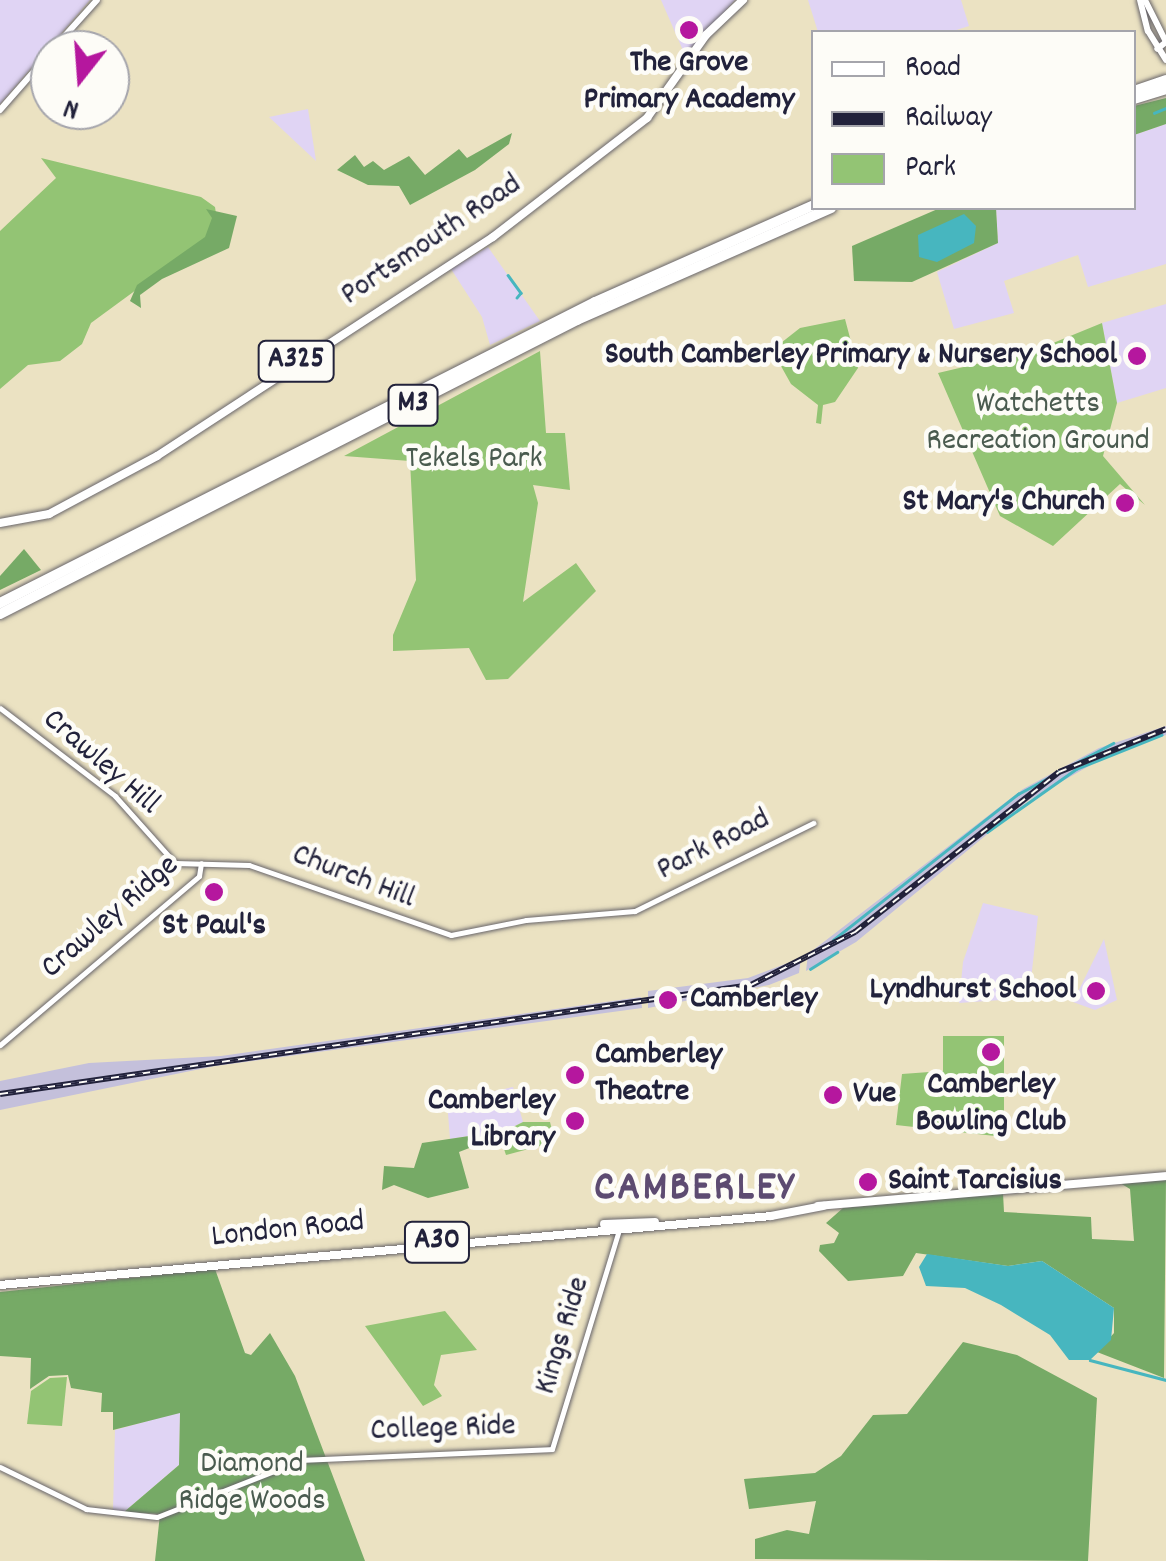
<!DOCTYPE html>
<style>
body{margin:0}
#map{position:relative;width:1166px;height:1561px;overflow:hidden;background:#ebe2c2;font-family:Dekko,sans-serif}
div>[style]{position:absolute}
[style*='--x']{left:calc(var(--x)*1px);top:calc(var(--y)*1px);width:calc(var(--w)*1px);rotate:calc(var(--a)*1deg)}
.built>*{inset:0;background:#e0d4f4}
.industrial>*{inset:0;background:#c4c0db}
.green>*{inset:0;background:#93c474}
.forest>*{inset:0;background:#76aa66}
.water>*{inset:0;background:#47b6bf}
.stream>*{height:2.5px;margin:-1.25px;padding:0 1.25px;transform-origin:1.25px;border-radius:1.25px;background:#47b6bf}
.roads{filter:drop-shadow(0 0 2px #68656a) drop-shadow(0 0 2px #68656a)}
.tertiary>*{height:5px;margin:-2.5px;padding:0 2.5px;transform-origin:2.5px;border-radius:2.5px;background:#fff}
.secondary>*{height:6px;margin:-3px;padding:0 3px;transform-origin:3px;border-radius:3px;background:#fff}
.primary>*{height:8px;margin:-4px;padding:0 4px;transform-origin:4px;border-radius:4px;background:#fff}
.motorway>*{height:10px;margin:-5px;padding:0 5px;transform-origin:5px;border-radius:5px;background:#fff}
.rail>*{height:6px;margin-top:-3px;transform-origin:0;background:repeating-linear-gradient(90deg,#fdfcf7 0 8px,#22223b 0 16px);box-sizing:border-box;border-block:2px solid #22223b}
.dots>*{width:28px;height:28px;translate:-50% -50%;box-sizing:border-box;border:5px solid #fdfcf7;border-radius:50%}
span{translate:-50% -50%;white-space:nowrap;text-align:center;line-height:1.15;-webkit-text-stroke:9px #fdfcf7;paint-order:stroke}
.shield-label span{padding:2px 8px;background:#fdfcf7;border:2px solid;border-radius:8px;-webkit-text-stroke-width:0}
.shield-label{font-size:30px;color:#22223b;font-weight:700}
.poi-label{font-size:32px;color:#22223b;font-weight:700}
.right{translate:-100% -50%;text-align:right}
.left{translate:0 -50%;text-align:left}
.street-label{font-size:32px;color:#22223b}
.park-label{font-size:32px;color:#4a5b4f}
.district-label{font-size:42px;color:#5d4b71;font-weight:700;letter-spacing:2.5px}
.legend{position:absolute;left:811px;top:30px;width:325px;height:180px;box-sizing:border-box;background:#fdfcf7;border:2px solid #a5a5ac;margin:0;padding:12px 18px;list-style:none;font-size:30px;color:#22223b}
.legend li{display:flex;align-items:center;gap:20px;height:50px}
.legend b{width:50px;border:2px solid #a5a5ac}
.north{position:absolute;left:30px;top:30px;width:100px;height:100px;box-sizing:border-box;background:#fdfcf7;border:2px solid #a5a5ac;border-radius:50%;rotate:197deg;font-size:28px;font-weight:700;line-height:40px;text-align:center;color:#22223b}
.north::after{content:'';display:block;margin:auto;width:35px;height:45px;background:#b5179e;clip-path:polygon(50% 0,100% 100%,50% 72%,0 100%)}
</style>
<div id="map">
<div class="built">
<div style="clip-path:polygon(0 0,90px 0,0 104px)"></div>
<div style="clip-path:polygon(661px 0,735px 0,685px 55px)"></div>
<div style="clip-path:polygon(808px 0,961px 0,969px 26px,950px 32px,818px 32px)"></div>
<div style="clip-path:polygon(308px 109px,316px 161px,269px 117px)"></div>
<div style="clip-path:polygon(1166px 124px,1166px 264px,1088px 287px,1078px 255px,1004px 281px,1014px 313px,954px 329px,937px 272px,998px 243px,996px 208px,1134px 208px,1134px 135px)"></div>
<div style="clip-path:polygon(488px 247px,540px 321px,490px 345px,482px 317px,451px 269px)"></div>
<div style="clip-path:polygon(1166px 304px,1166px 388px,1117px 403px,1102px 323px)"></div>
<div style="clip-path:polygon(983px 903px,1038px 916px,1029px 998px,959px 1003px,963px 962px)"></div>
<div style="clip-path:polygon(1104px 939px,1117px 1000px,1095px 1010px,1073px 1002px)"></div>
<div style="clip-path:polygon(513px 1087px,523px 1122px,477px 1145px,475px 1135px,450px 1139px,447px 1101px)"></div>
<div style="clip-path:polygon(180px 1412px,179px 1465px,124px 1512px,113px 1511px,115px 1430px)"></div>
</div>
<div class="industrial">
<div style="clip-path:polygon(1166px 726px,1166px 735px,1112px 753px,1029px 800px,856px 942px,806px 971px,808px 954px,1023px 789px,1099px 748px)"></div>
<div style="clip-path:polygon(801px 958px,799px 973px,769px 985px,648px 1008px,648px 991px,748px 978px)"></div>
<div style="clip-path:polygon(641px 997px,642px 1008px,215px 1066px,0 1110px,0 1081px,89px 1063px,221px 1056px)"></div>
</div>
<div class="green">
<div style="clip-path:polygon(41px 158px,201px 197px,215px 207px,217px 220px,211px 235px,91px 323px,82px 344px,60px 361px,28px 365px,0 389px,0 231px,56px 178px)"></div>
<div style="clip-path:polygon(845px 319px,858px 368px,835px 402px,823px 405px,821px 424px,816px 423px,818px 405px,791px 384px,772px 350px,800px 328px)"></div>
<div style="clip-path:polygon(1102px 323px,1117px 403px,1103px 456px,1145px 505px,1120px 484px,1053px 546px,1000px 516px,938px 373px,1036px 350px)"></div>
<div style="clip-path:polygon(540px 351px,546px 433px,565px 433px,570px 490px,533px 485px,538px 503px,523px 602px,576px 563px,596px 591px,508px 679px,486px 680px,469px 648px,393px 651px,393px 635px,416px 580px,410px 461px,344px 456px)"></div>
<div style="clip-path:polygon(943px 1036px,1004px 1036px,1004px 1137px,896px 1125px,902px 1074px,943px 1071px)"></div>
<div style="clip-path:polygon(523px 1122px,550px 1122px,555px 1142px,506px 1155px,499px 1134px)"></div>
<div style="clip-path:polygon(445px 1311px,477px 1350px,441px 1355px,434px 1385px,442px 1396px,423px 1406px,365px 1326px)"></div>
<div style="clip-path:polygon(67px 1377px,62px 1426px,27px 1424px,31px 1391px,50px 1378px)"></div>
</div>
<div class="forest">
<div style="clip-path:polygon(1166px 98px,1166px 124px,1134px 135px,1134px 106px)"></div>
<div style="clip-path:polygon(512px 133px,509px 144px,475px 170px,410px 205px,399px 186px,368px 185px,337px 170px,355px 155px,364px 167px,373px 161px,384px 170px,409px 156px,425px 175px,459px 149px,467px 158px)"></div>
<div style="clip-path:polygon(940px 208px,996px 208px,998px 243px,912px 282px,854px 281px,852px 246px)"></div>
<div style="clip-path:polygon(206px 209px,237px 216px,229px 248px,162px 279px,140px 295px,141px 308px,130px 301px,137px 285px,205px 237px,212px 218px)"></div>
<div style="clip-path:polygon(24px 549px,41px 570px,0 590px,0 576px)"></div>
<div style="clip-path:polygon(476px 1135px,477px 1145px,459px 1152px,469px 1188px,428px 1198px,394px 1185px,382px 1190px,384px 1166px,414px 1168px,422px 1143px)"></div>
<div style="clip-path:polygon(1166px 1179px,1164px 1378px,1097px 1352px,1114px 1333px,1114px 1308px,1042px 1261px,1008px 1266px,916px 1253px,903px 1276px,848px 1281px,819px 1251px,820px 1245px,834px 1243px,839px 1233px,826px 1223px,843px 1208px,1003px 1193px,1004px 1212px,1091px 1217px,1092px 1239px,1134px 1241px,1130px 1189px,1120px 1183px)"></div>
<div style="clip-path:polygon(215px 1269px,245px 1353px,251px 1355px,270px 1333px,295px 1376px,365px 1561px,155px 1561px,160px 1514px,124px 1512px,179px 1465px,180px 1413px,113px 1430px,113px 1412px,101px 1412px,102px 1393px,71px 1388px,68px 1375px,49px 1376px,30px 1389px,31px 1358px,0 1356px,0 1292px)"></div>
<div style="clip-path:polygon(963px 1342px,1017px 1355px,1097px 1398px,1088px 1561px,755px 1559px,755px 1539px,787px 1530px,809px 1534px,816px 1501px,749px 1509px,744px 1479px,815px 1473px,841px 1456px,873px 1415px,907px 1414px)"></div>
</div>
<div class="water">
<div style="clip-path:polygon(964px 214px,976px 226px,974px 243px,937px 262px,919px 257px,918px 235px)"></div>
<div style="clip-path:polygon(927px 1254px,1008px 1266px,1042px 1261px,1114px 1308px,1111px 1340px,1090px 1360px,1069px 1360px,1050px 1335px,1001px 1305px,965px 1288px,926px 1286px,919px 1267px)"></div>
</div>
<div class="stream">
<div style="--x:1154;--y:113;--w:13;--a:-23"></div>
<div style="--x:508;--y:275;--w:22;--a:54"></div>
<div style="--x:521;--y:293;--w:6;--a:129"></div>
<div style="--x:987;--y:832;--w:109;--a:-35.3"></div>
<div style="--x:1076;--y:769;--w:92;--a:-21.8"></div>
<div style="--x:833;--y:940;--w:236;--a:-38.3"></div>
<div style="--x:1018;--y:794;--w:108;--a:-28.2"></div>
<div style="--x:810;--y:969;--w:32;--a:-32"></div>
<div style="--x:1090;--y:1360;--w:79;--a:14.7"></div>
</div>
<div class="roads">
<div class="tertiary">
<div style="--x:0;--y:708;--w:145;--a:37.4"></div>
<div style="--x:115;--y:796;--w:90;--a:48.2"></div>
<div style="--x:175;--y:863;--w:74;--a:1.5"></div>
<div style="--x:249;--y:865;--w:214;--a:19.1"></div>
<div style="--x:451;--y:935;--w:76;--a:-11.3"></div>
<div style="--x:526;--y:920;--w:109;--a:-4.7"></div>
<div style="--x:635;--y:911;--w:199;--a:-26.3"></div>
<div style="--x:0;--y:1045;--w:261;--a:-40.3"></div>
<div style="--x:199;--y:876;--w:13;--a:-81"></div>
<div style="--x:0;--y:1467;--w:96;--a:26"></div>
<div style="--x:86;--y:1509;--w:71;--a:6.4"></div>
<div style="--x:157;--y:1517;--w:156;--a:-21.5"></div>
<div style="--x:302;--y:1460;--w:250;--a:-2.5"></div>
<div style="--x:552;--y:1449;--w:232;--a:-73"></div>
</div>
<div class="secondary">
<div style="--x:1140;--y:0;--w:32;--a:76"></div>
<div style="--x:1148;--y:31;--w:34;--a:58"></div>
<div style="--x:1145;--y:0;--w:47;--a:63.4"></div>
<div style="--x:1166;--y:42;--w:11;--a:142"></div>
<div style="--x:52;--y:50;--w:67;--a:-48"></div>
<div style="--x:0;--y:110;--w:76;--a:-48.7"></div>
</div>
<div class="primary">
<div style="--x:0;--y:523;--w:50;--a:-10.4"></div>
<div style="--x:49;--y:514;--w:123;--a:-28.2"></div>
<div style="--x:157;--y:456;--w:401;--a:-33.1"></div>
<div style="--x:493;--y:237;--w:195;--a:-37.7"></div>
<div style="--x:647;--y:118;--w:102;--a:-54.6"></div>
<div style="--x:706;--y:35;--w:51;--a:-43.4"></div>
<div style="--x:818;--y:1206;--w:349;--a:-4.9"></div>
<div style="--x:604;--y:1224;--w:51;--a:-2.2"></div>
<div style="--x:0;--y:1285;--w:774;--a:-5.11"></div>
<div style="--x:771;--y:1216;--w:53;--a:-10.9"></div>
</div>
<div class="motorway">
<div style="--x:1134;--y:91;--w:34;--a:-19"></div>
<div style="--x:1134;--y:99;--w:34;--a:-17"></div>
<div style="--x:0;--y:603;--w:667;--a:-26.83"></div>
<div style="--x:595;--y:302;--w:240;--a:-23.9"></div>
<div style="--x:0;--y:614;--w:648;--a:-27"></div>
<div style="--x:577;--y:320;--w:278;--a:-23.8"></div>
</div>
</div>
<div class="rail">
<div style="--x:0;--y:1094;--w:759;--a:-8.26"></div>
<div style="--x:751;--y:985;--w:117;--a:-27"></div>
<div style="--x:855;--y:932;--w:259;--a:-38.1"></div>
<div style="--x:1059;--y:772;--w:115;--a:-21.9"></div>
</div>
<div class="dots">
<div style="left:689px;top:30px;background:#b5179e"></div>
<div style="left:1137px;top:356px;background:#b5179e"></div>
<div style="left:1125px;top:503px;background:#b5179e"></div>
<div style="left:214px;top:892px;background:#b5179e"></div>
<div style="left:1096px;top:991px;background:#b5179e"></div>
<div style="left:668px;top:1000px;background:#b5179e"></div>
<div style="left:991px;top:1052px;background:#b5179e"></div>
<div style="left:575px;top:1075px;background:#b5179e"></div>
<div style="left:833px;top:1095px;background:#b5179e"></div>
<div style="left:575px;top:1121px;background:#b5179e"></div>
<div style="left:868px;top:1182px;background:#b5179e"></div>
</div>
<div class="shield-label">
<span style="left:296px;top:361px">A325</span>
<span style="left:413px;top:405px">M3</span>
<span style="left:437px;top:1242px">A30</span>
</div>
<div class="poi-label">
<span style="left:689px;top:83px">The Grove<br>Primary Academy</span>
<span class="right" style="left:1117px;top:356px">South Camberley Primary &amp; Nursery School</span>
<span class="right" style="left:1105px;top:503px">St Mary's Church</span>
<span style="left:214px;top:927px">St Paul's</span>
<span class="right" style="left:1076px;top:991px">Lyndhurst School</span>
<span class="left" style="left:690px;top:1000px">Camberley</span>
<span class="left" style="left:595px;top:1075px">Camberley<br>Theatre</span>
<span style="left:991px;top:1105px">Camberley<br>Bowling Club</span>
<span class="left" style="left:853px;top:1095px">Vue</span>
<span class="right" style="left:555px;top:1121px">Camberley<br>Library</span>
<span class="left" style="left:888px;top:1182px">Saint Tarcisius</span>
</div>
<div class="street-label">
<span style="left:432px;top:241px;rotate:-34deg">Portsmouth Road</span>
<span style="left:100px;top:763px;rotate:41deg">Crawley Hill</span>
<span style="left:714px;top:846px;rotate:-27deg">Park Road</span>
<span style="left:353px;top:878px;rotate:21deg">Church Hill</span>
<span style="left:111px;top:918px;rotate:-41deg">Crawley Ridge</span>
<span style="left:288px;top:1231px;rotate:-6deg">London Road</span>
<span style="left:564px;top:1336px;rotate:-73deg">Kings Ride</span>
<span style="left:443px;top:1430px;rotate:-2deg">College Ride</span>
</div>
<div class="park-label">
<span style="left:1038px;top:424px">Watchetts<br>Recreation Ground</span>
<span style="left:474px;top:460px">Tekels Park</span>
<span style="left:252px;top:1484px">Diamond<br>Ridge Woods</span>
</div>
<div class="district-label">
<span style="left:695px;top:1190px">CAMBERLEY</span>
</div>
<ul class="legend">
<li><b style="height:12px;background:#fff"></b>Road</li>
<li><b style="height:12px;background:#22223b"></b>Railway</li>
<li><b style="height:28px;background:#93c474"></b>Park</li>
</ul>
<div class="north">N</div>
</div>
